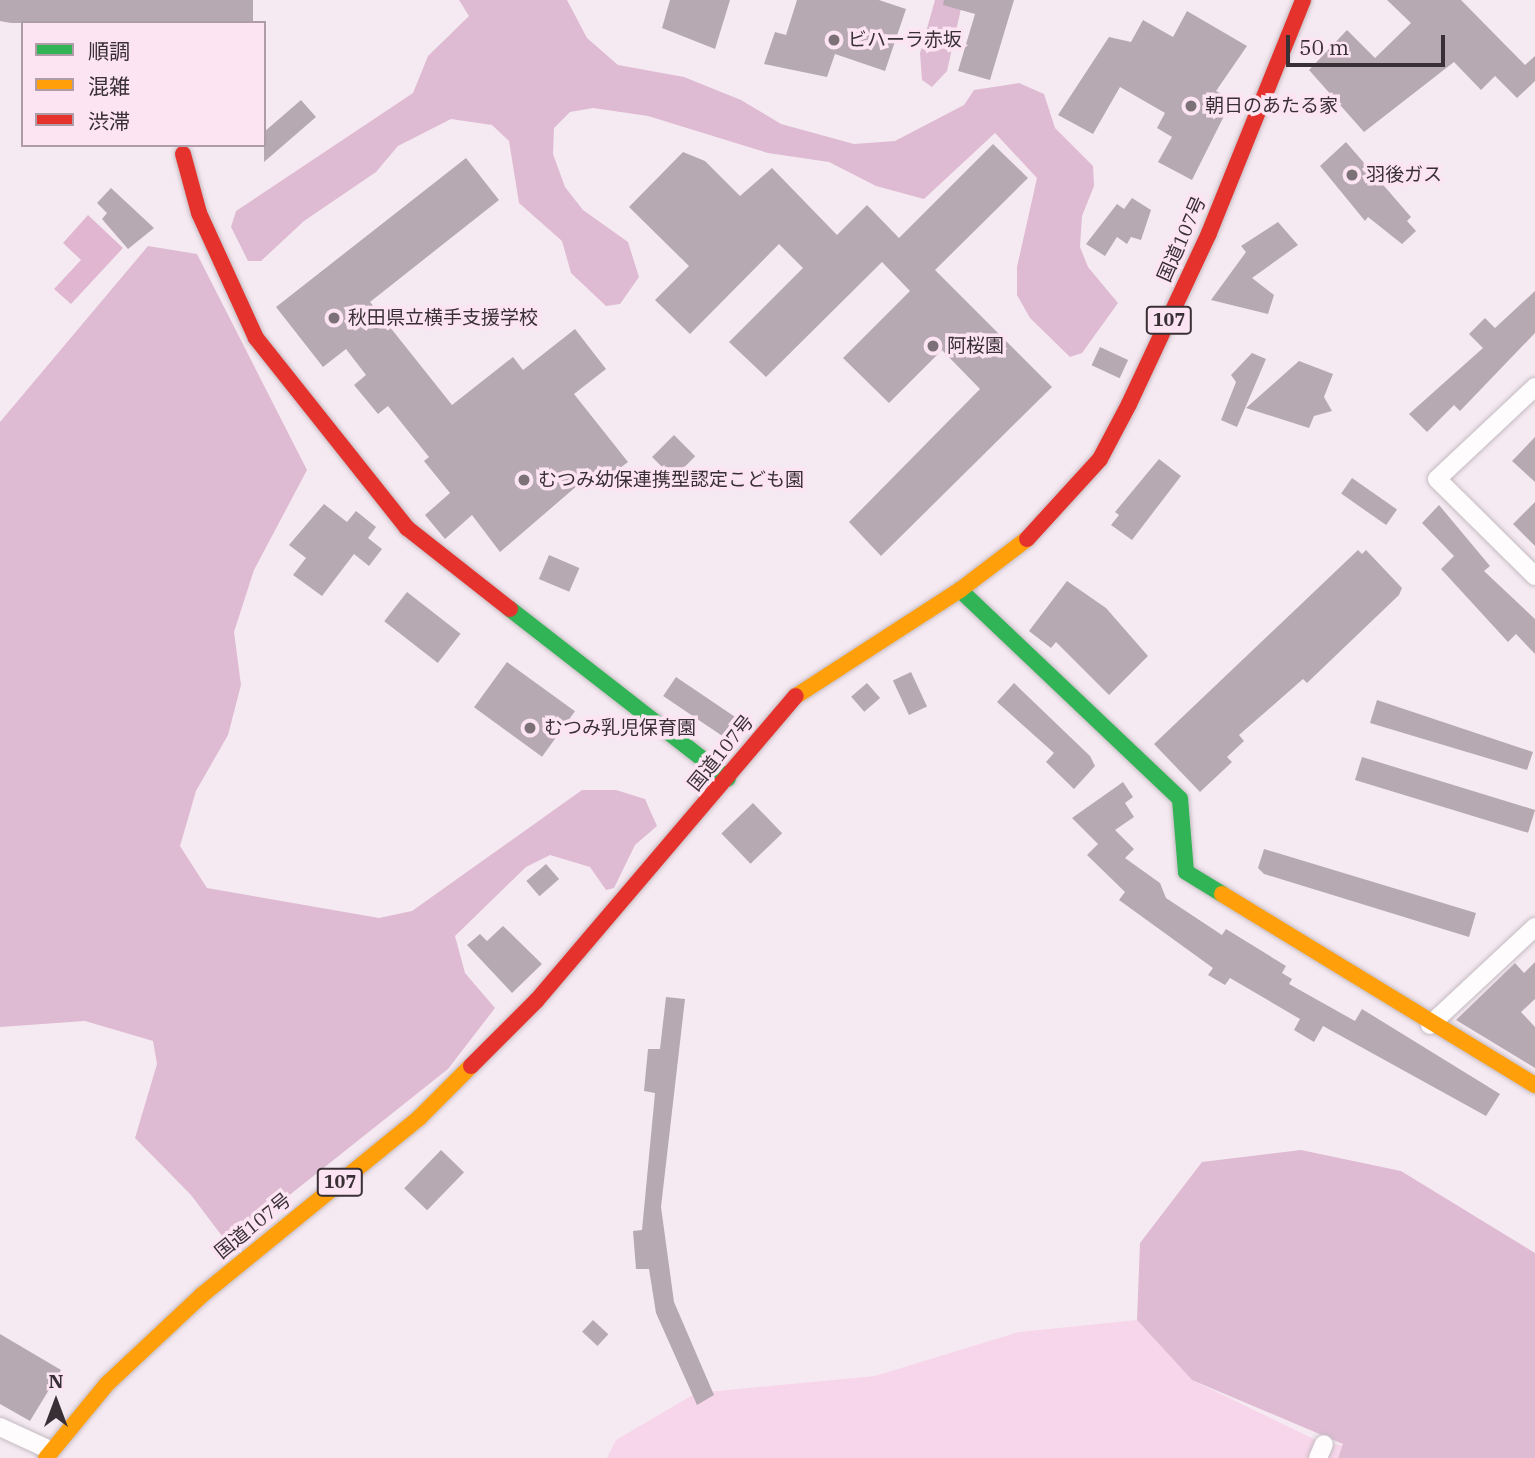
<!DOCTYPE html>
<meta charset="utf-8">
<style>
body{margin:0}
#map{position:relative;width:1535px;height:1458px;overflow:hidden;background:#f6eaf2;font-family:"IBM Plex Serif","Noto Sans JP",serif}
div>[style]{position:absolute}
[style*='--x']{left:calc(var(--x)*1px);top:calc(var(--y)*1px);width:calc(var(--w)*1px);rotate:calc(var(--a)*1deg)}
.green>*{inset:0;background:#f7d6eb}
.forest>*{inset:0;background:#debbd2}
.water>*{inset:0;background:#e0b6d1}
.building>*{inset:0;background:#b7a9b2;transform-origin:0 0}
.roads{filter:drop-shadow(0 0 2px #c3bac0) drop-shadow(0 0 2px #c3bac0)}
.street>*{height:18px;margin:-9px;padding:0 9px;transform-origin:9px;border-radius:9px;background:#fefcfd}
.fast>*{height:16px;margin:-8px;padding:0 8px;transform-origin:8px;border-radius:8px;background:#30b455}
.slow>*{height:16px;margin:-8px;padding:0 8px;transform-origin:8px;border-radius:8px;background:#ff9f0a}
.jam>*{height:16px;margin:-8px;padding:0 8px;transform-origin:8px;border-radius:8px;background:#e5322d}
.dots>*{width:19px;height:19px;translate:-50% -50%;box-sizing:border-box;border:4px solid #fce4f3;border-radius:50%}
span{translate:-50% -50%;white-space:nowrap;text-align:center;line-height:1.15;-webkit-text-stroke:7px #fce4f3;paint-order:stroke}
.shield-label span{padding:2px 5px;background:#fce4f3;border:2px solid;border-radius:5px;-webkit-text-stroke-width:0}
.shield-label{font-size:18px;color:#393035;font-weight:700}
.poi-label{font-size:19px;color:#393035}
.left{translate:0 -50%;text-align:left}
.street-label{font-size:19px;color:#393035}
.legend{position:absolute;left:21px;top:21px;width:245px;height:126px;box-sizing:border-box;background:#fce4f3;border:2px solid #ae9ca7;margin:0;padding:9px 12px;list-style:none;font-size:21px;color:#393035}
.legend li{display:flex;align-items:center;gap:14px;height:35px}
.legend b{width:35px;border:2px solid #ae9ca7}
.north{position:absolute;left:21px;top:1367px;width:70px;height:70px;-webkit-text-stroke:5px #fce4f3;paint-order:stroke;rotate:0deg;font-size:19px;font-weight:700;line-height:28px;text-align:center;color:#393035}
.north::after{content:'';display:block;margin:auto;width:24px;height:32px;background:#393035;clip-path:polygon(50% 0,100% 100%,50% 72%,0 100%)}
.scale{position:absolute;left:1286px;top:35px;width:159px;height:32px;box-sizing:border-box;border:4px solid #393035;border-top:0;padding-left:9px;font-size:21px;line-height:24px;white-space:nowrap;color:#393035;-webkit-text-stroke:5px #fce4f3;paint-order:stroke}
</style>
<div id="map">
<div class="green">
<div style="clip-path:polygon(1137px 1320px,1192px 1380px,1324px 1444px,1343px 1445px,1338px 1458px,607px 1458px,616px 1440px,696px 1393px,875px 1376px,1019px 1332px)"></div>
</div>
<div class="forest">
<div style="clip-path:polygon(459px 0,567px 0,587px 38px,618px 65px,684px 77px,741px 100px,781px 124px,854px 144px,895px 141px,964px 105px,974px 90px,1019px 83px,1044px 94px,1055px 128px,1093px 166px,1094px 186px,1082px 216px,1080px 247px,1088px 267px,1118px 303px,1082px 353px,1070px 357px,1030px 318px,1017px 295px,1017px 267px,1037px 178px,995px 133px,924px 199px,876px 186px,829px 162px,768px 153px,648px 116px,593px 108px,570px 112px,554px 128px,553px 154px,565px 187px,583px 210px,628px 242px,639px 277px,620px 304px,606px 306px,571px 273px,562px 241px,519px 203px,509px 141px,492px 125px,451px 119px,398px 146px,376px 172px,304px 221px,261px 261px,248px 261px,231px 227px,236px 211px,413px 93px,428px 56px,469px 16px)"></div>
<div style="clip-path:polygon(935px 0,963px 0,947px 71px,932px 87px,922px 80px,920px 53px)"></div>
<div style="clip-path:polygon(148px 246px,197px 254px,307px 470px,254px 570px,234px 632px,241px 685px,228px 735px,196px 791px,180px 846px,207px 888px,379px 918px,412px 911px,582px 790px,616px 790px,645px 799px,657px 826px,635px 845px,614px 888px,606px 890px,590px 867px,550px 855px,526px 867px,455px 936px,465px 973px,495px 1008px,448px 1069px,228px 1244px,191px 1195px,135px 1138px,157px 1064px,153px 1041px,85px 1021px,0 1027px,0 422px)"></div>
<div style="clip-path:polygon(1301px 1150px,1401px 1171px,1535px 1253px,1535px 1458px,1338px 1458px,1343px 1444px,1192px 1380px,1137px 1320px,1140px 1243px,1202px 1162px)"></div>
</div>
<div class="water">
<div style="clip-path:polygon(88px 215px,123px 248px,71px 304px,54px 289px,81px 260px,63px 243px)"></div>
</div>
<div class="building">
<div style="clip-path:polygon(0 0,253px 0,253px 23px,11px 23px,0 21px)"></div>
<div style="clip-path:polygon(670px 0,730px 0,715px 49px,662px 28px)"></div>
<div style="clip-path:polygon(797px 0,879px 0,906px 9px,885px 71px,835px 54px,827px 77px,764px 64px,775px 32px,786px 35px)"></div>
<div style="clip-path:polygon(944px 0,1014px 0,990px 80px,958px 71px,975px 14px,943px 5px)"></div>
<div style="clip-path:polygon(1387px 0,1461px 0,1525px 65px,1535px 56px,1535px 81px,1517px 98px,1495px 76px,1481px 90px,1454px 62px,1364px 132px,1309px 70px,1347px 30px,1375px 58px,1411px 23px)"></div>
<div style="clip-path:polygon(1187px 11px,1247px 46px,1216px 91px,1232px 100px,1192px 180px,1158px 162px,1172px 137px,1157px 128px,1165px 113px,1120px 87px,1093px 134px,1058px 115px,1109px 37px,1131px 42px,1143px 20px,1173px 37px)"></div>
<div style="clip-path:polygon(301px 100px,316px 117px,264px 162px,264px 132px)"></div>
<div style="clip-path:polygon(1346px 142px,1411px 217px,1407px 221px,1416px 231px,1402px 244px,1368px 217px,1365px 221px,1320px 166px)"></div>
<div style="clip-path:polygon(993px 144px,1028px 178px,935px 270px,1052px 387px,881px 556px,849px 522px,980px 389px,942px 350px,889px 403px,843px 358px,910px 291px,882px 262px,766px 377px,729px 342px,803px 268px,779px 244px,690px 334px,655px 300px,689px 266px,629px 207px,683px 152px,705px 161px,740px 196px,772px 168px,837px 235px,867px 205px,899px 238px)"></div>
<div style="clip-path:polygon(466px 158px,499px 200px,370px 302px,452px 405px,513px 357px,523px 370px,575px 329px,606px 369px,574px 394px,628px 462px,600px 483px,592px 473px,500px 552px,472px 515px,445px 539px,425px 515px,450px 493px,424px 461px,429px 457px,388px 406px,378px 414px,354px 385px,366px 375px,346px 349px,323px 367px,276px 307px)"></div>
<div style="clip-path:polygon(111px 188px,154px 228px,128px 249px,102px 219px,107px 213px,97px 203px)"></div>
<div style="clip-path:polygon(1132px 198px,1151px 210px,1141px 240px,1131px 237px,1127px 244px,1117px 237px,1105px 256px,1086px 244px,1117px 204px,1124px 209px)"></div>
<div style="clip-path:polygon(1278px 222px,1298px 245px,1252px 278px,1274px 295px,1268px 314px,1211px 300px,1246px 252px,1241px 246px)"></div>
<div style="clip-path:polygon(1535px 291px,1535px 333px,1460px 411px,1454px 405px,1427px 432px,1409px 414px,1483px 348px,1469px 334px,1485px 318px,1495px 328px)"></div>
<div style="left:1100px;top:347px;width:31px;height:20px;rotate:25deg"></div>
<div style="clip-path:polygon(1252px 353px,1266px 359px,1237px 427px,1221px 420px,1236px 382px,1231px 375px)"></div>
<div style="clip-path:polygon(1299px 361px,1333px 374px,1324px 397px,1332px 411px,1314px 416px,1309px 428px,1246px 408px)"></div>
<div style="left:674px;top:435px;width:30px;height:31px;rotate:45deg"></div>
<div style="clip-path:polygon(1535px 437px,1535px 482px,1512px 461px)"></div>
<div style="clip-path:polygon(1159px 459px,1181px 476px,1132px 540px,1111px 525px,1119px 515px,1115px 512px)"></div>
<div style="left:1352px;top:478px;width:55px;height:19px;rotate:35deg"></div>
<div style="clip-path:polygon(1535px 502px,1535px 546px,1513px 524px)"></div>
<div style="clip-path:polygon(324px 504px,347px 522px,356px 511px,376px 527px,368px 538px,382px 549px,369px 566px,354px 554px,322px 596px,293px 575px,306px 558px,289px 545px)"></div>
<div style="clip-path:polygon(1439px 505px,1490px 566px,1484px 571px,1535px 619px,1535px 654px,1516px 634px,1508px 642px,1441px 569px,1454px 556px,1422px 523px)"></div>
<div style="clip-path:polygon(1358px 550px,1362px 554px,1366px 550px,1402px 588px,1399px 595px,1307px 683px,1303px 679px,1239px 735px,1244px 741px,1227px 757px,1232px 762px,1200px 792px,1154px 744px)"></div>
<div style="left:549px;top:555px;width:33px;height:26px;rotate:23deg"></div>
<div style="clip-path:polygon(1067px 581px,1106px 608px,1148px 656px,1109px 695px,1056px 642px,1051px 648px,1029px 631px)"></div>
<div style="left:407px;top:592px;width:68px;height:37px;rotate:38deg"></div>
<div style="left:507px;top:662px;width:84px;height:56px;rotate:36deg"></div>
<div style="left:911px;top:672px;width:38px;height:20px;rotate:65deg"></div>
<div style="left:676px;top:677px;width:75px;height:23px;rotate:34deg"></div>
<div style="left:867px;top:683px;width:20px;height:21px;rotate:49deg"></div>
<div style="clip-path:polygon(1014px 683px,1090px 756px,1095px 766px,1074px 789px,1046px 762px,1054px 753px,997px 702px)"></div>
<div style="clip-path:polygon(1377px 700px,1533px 752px,1527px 770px,1370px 723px)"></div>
<div style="left:1362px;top:757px;width:181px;height:24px;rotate:17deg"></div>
<div style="clip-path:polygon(1123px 782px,1133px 797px,1125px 803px,1134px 817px,1115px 830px,1134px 849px,1125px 858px,1160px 883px,1166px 898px,1222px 935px,1226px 929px,1286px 966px,1282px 973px,1292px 979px,1289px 984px,1355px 1021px,1362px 1009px,1500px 1094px,1486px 1116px,1323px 1026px,1314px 1042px,1294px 1030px,1300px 1019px,1230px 978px,1225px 985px,1208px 975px,1213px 968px,1119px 900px,1125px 892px,1087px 855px,1098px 844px,1072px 818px)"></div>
<div style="left:753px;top:803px;width:42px;height:44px;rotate:46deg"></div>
<div style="clip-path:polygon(1264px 849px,1476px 913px,1469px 937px,1264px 874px,1258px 868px)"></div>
<div style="left:546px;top:864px;width:20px;height:26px;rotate:49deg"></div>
<div style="clip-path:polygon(503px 926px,542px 964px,512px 993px,467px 945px,480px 934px,487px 941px)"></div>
<div style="clip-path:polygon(1535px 962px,1535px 999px,1521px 1012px,1535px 1027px,1535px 1068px,1456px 1020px,1515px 963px,1524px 973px)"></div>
<div style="clip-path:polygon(666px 997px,685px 999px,661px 1207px,674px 1302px,714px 1395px,697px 1405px,656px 1313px,649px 1269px,636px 1269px,633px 1231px,642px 1230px,655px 1093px,644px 1091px,648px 1049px,660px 1049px)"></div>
<div style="left:441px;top:1150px;width:32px;height:53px;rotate:44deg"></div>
<div style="left:593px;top:1320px;width:21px;height:16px;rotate:43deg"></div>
<div style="clip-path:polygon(0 1334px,61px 1370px,30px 1421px,0 1404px)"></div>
</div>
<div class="roads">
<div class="street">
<div style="--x:1535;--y:387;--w:134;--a:136.8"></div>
<div style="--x:1437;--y:479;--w:138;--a:44.7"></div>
<div style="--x:1430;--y:1025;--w:144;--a:-43"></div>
<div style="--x:0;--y:1427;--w:55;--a:24.7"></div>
<div style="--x:1318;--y:1458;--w:15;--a:-67"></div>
</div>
<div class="fast">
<div style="--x:960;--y:590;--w:303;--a:43.5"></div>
<div style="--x:1180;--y:799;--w:73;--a:85.3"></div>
<div style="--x:1186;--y:872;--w:42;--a:31.4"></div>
<div style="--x:510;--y:609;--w:276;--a:37.9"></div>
</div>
<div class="slow">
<div style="--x:796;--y:696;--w:195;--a:-32.9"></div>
<div style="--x:960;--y:590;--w:84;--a:-37.3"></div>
<div style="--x:1222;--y:894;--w:367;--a:31.4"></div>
<div style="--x:46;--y:1458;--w:96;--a:-50.5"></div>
<div style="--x:107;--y:1384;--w:130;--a:-43.1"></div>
<div style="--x:202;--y:1295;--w:280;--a:-39.2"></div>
<div style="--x:419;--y:1118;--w:74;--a:-45"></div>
</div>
<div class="jam">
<div style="--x:183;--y:154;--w:61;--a:74.8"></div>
<div style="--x:199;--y:213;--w:137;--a:65.5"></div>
<div style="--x:256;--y:338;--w:243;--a:51.5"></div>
<div style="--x:407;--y:528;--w:131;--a:38.2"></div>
<div style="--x:1027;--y:539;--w:108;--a:-47.6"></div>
<div style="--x:1100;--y:459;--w:62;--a:-62.2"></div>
<div style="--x:1129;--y:404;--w:189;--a:-64.9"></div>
<div style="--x:1209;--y:233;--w:251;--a:-68"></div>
<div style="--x:471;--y:1066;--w:93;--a:-45"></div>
<div style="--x:537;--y:1000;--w:399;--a:-49.6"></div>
</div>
</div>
<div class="dots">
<div style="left:834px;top:40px;background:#7b7177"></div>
<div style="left:1191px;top:106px;background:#7b7177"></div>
<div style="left:1352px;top:175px;background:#7b7177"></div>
<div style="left:334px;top:318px;background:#7b7177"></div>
<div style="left:933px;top:346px;background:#7b7177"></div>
<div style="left:524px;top:480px;background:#7b7177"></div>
<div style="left:530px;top:728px;background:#7b7177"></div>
</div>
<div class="shield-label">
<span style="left:1169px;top:320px">107</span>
<span style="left:340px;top:1182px">107</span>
</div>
<div class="poi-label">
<span class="left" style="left:848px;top:40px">ビハーラ赤坂</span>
<span class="left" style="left:1205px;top:106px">朝日のあたる家</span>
<span class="left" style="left:1366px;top:175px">羽後ガス</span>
<span class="left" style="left:348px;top:318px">秋田県立横手支援学校</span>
<span class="left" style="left:947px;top:346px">阿桜園</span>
<span class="left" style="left:538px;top:480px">むつみ幼保連携型認定こども園</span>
<span class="left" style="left:544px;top:728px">むつみ乳児保育園</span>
</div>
<div class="street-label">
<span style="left:1182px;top:239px;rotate:-66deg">国道107号</span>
<span style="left:721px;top:753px;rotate:-51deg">国道107号</span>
<span style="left:253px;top:1226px;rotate:-39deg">国道107号</span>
</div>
<ul class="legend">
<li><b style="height:9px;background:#30b455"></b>順調</li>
<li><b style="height:9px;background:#ff9f0a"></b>混雑</li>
<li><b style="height:9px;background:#e5322d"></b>渋滞</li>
</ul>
<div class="north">N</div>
<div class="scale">50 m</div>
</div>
